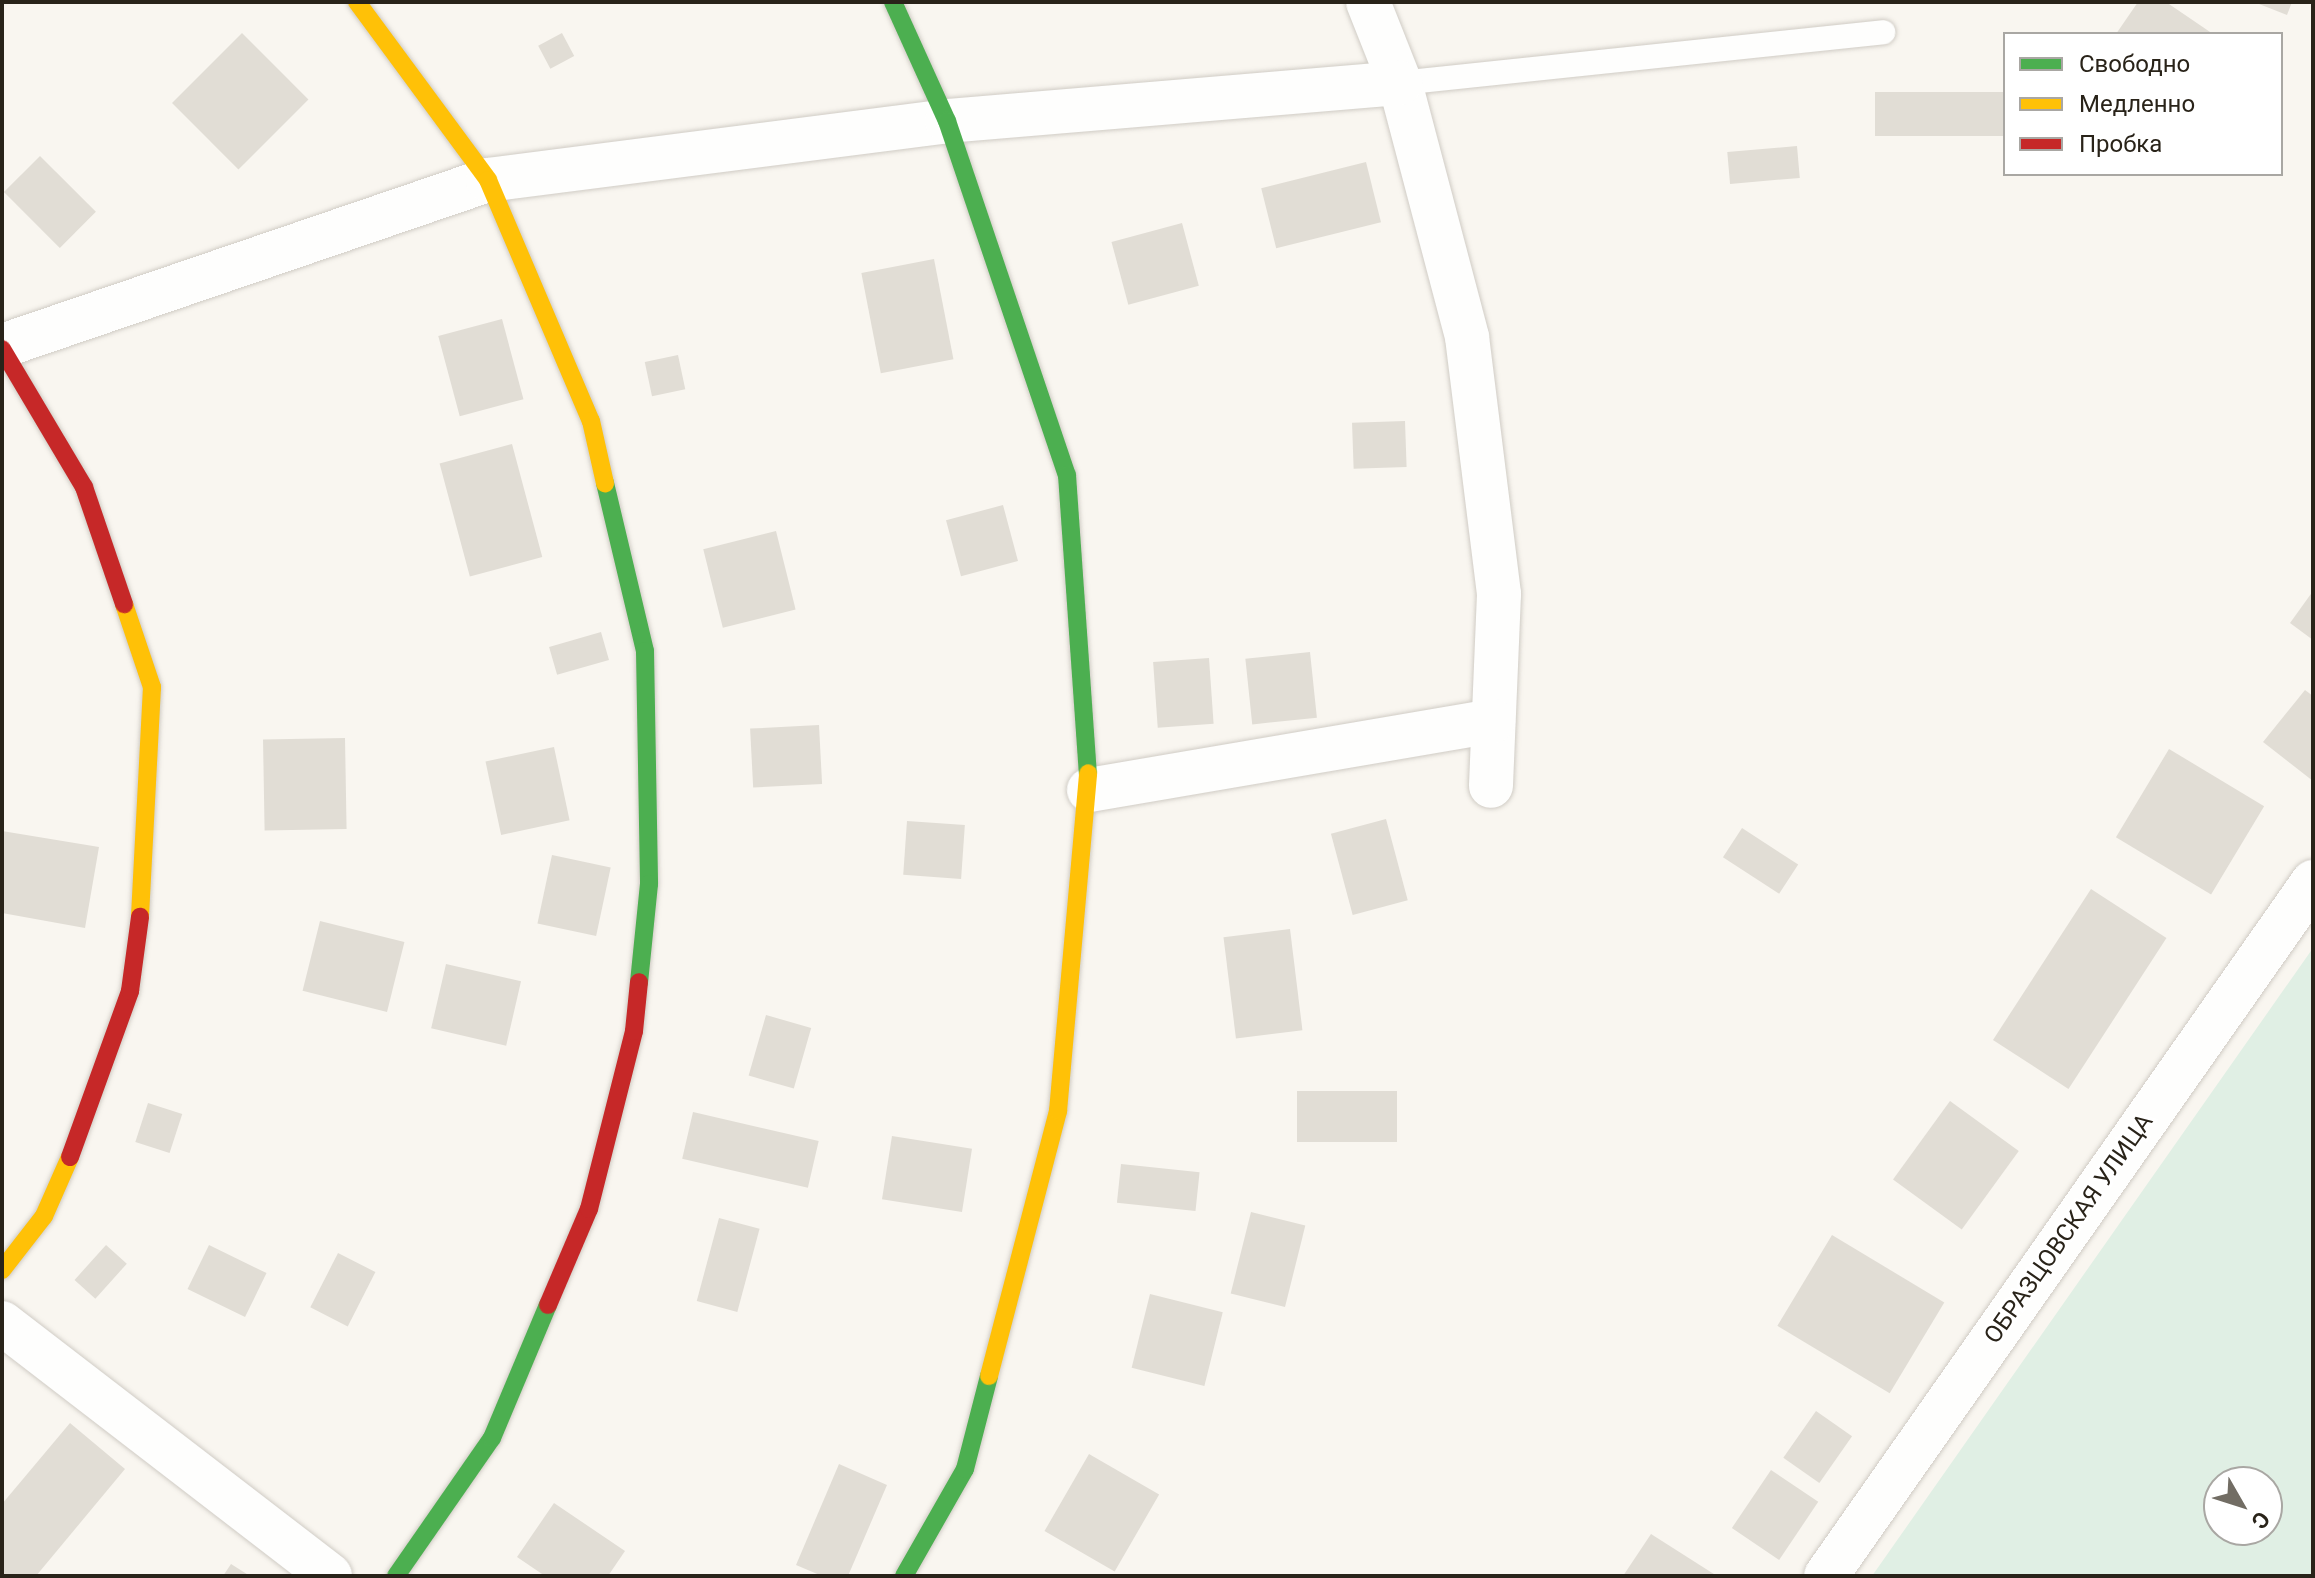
<!DOCTYPE html>
<meta charset="utf-8">
<style>
body{margin:0}
#map{position:relative;width:2315px;height:1578px;overflow:hidden;background:#f9f6f0;font-family:Roboto,sans-serif}
div>[style]{position:absolute}
[style*='--x']{left:calc(var(--x)*1px);top:calc(var(--y)*1px);width:calc(var(--w)*1px);rotate:calc(var(--a)*1deg)}
.green>*{inset:0;background:#e0efe4}
.building>*{inset:0;background:#e1ddd5;transform-origin:0 0}
.roads{filter:drop-shadow(0 0 2px #d0ccc5) drop-shadow(0 0 2px #d0ccc5)}
.lane>*{height:24px;margin:-12px;padding:0 12px;transform-origin:12px;border-radius:12px;background:#fefefd}
.street>*{height:44px;margin:-22px;padding:0 22px;transform-origin:22px;border-radius:22px;background:#fefefd}
.fast>*{height:18px;margin:-9px;padding:0 9px;transform-origin:9px;border-radius:9px;background:#4caf50}
.slow>*{height:18px;margin:-9px;padding:0 9px;transform-origin:9px;border-radius:9px;background:#ffc107}
.jam>*{height:18px;margin:-9px;padding:0 9px;transform-origin:9px;border-radius:9px;background:#c62828}
span{translate:-50% -50%;white-space:nowrap;text-align:center;line-height:1.15;-webkit-text-stroke:6px #fff;paint-order:stroke}
.street-label{font-size:24px;color:#292319}
.frame{position:absolute;inset:0;border:4px solid #292319;pointer-events:none}
.legend{position:absolute;left:2003px;top:32px;width:280px;height:144px;box-sizing:border-box;background:#fff;border:2px solid #a9a7a3;margin:0;padding:10px 14px;list-style:none;font-size:24px;color:#292319}
.legend li{display:flex;align-items:center;gap:16px;height:40px}
.legend b{width:40px;border:2px solid #a9a7a3}
.north{position:absolute;left:2203px;top:1466px;width:80px;height:80px;box-sizing:border-box;background:#fff;border:2px solid #a9a7a3;border-radius:50%;rotate:129deg;font-size:22px;font-weight:700;line-height:32px;text-align:center;color:#292319}
.north::after{content:'';display:block;margin:auto;width:28px;height:36px;background:#726d64;clip-path:polygon(50% 0,100% 100%,50% 72%,0 100%)}
</style>
<div id="map">
<div class="green">
<div style="clip-path:polygon(evenodd,2313px 948px,2313px 1576px,1872px 1576px,2313px 948px,2219px 1482px,2267px 1482px,2267px 1530px,2219px 1530px,2219px 1482px)"></div>
</div>
<div class="building">
<div style="clip-path:polygon(2138px 2px,2166px 2px,2213px 34px,2116px 34px)"></div>
<div style="clip-path:polygon(2254px 2px,2292px 2px,2287px 15px)"></div>
<div style="left:242px;top:33px;width:94px;height:99px;rotate:45deg"></div>
<div style="left:562px;top:33px;width:26px;height:27px;rotate:62deg"></div>
<div style="left:2005px;top:92px;width:44px;height:130px;rotate:90deg"></div>
<div style="left:1797px;top:146px;width:32px;height:70px;rotate:85deg"></div>
<div style="left:40px;top:156px;width:79px;height:51px;rotate:45deg"></div>
<div style="left:1366px;top:162px;width:62px;height:108px;rotate:76deg"></div>
<div style="left:1182px;top:223px;width:65px;height:73px;rotate:75deg"></div>
<div style="left:934px;top:259px;width:102px;height:74px;rotate:79deg"></div>
<div style="left:502px;top:319px;width:83px;height:66px;rotate:75deg"></div>
<div style="left:678px;top:355px;width:35px;height:34px;rotate:78deg"></div>
<div style="left:1405px;top:421px;width:46px;height:53px;rotate:88deg"></div>
<div style="left:512px;top:444px;width:117px;height:75px;rotate:75deg"></div>
<div style="left:1003px;top:505px;width:58px;height:59px;rotate:75deg"></div>
<div style="left:776px;top:531px;width:81px;height:75px;rotate:76deg"></div>
<div style="clip-path:polygon(2313px 591px,2313px 640px,2290px 623px)"></div>
<div style="left:601px;top:632px;width:29px;height:54px;rotate:74deg"></div>
<div style="left:1310px;top:652px;width:66px;height:65px;rotate:84deg"></div>
<div style="left:1209px;top:658px;width:66px;height:56px;rotate:86deg"></div>
<div style="clip-path:polygon(2305px 690px,2313px 696px,2313px 781px,2263px 742px)"></div>
<div style="left:819px;top:725px;width:59px;height:69px;rotate:87deg"></div>
<div style="left:345px;top:738px;width:91px;height:82px;rotate:89deg"></div>
<div style="left:554px;top:747px;width:75px;height:70px;rotate:78deg"></div>
<div style="left:2169px;top:749px;width:111px;height:103px;rotate:31deg"></div>
<div style="left:1386px;top:819px;width:84px;height:57px;rotate:75deg"></div>
<div style="left:907px;top:821px;width:58px;height:54px;rotate:4deg"></div>
<div style="left:1742px;top:828px;width:67px;height:35px;rotate:33deg"></div>
<div style="clip-path:polygon(2px 831px,99px 847px,85px 928px,2px 913px)"></div>
<div style="left:552px;top:855px;width:60px;height:70px;rotate:12deg"></div>
<div style="left:2091px;top:889px;width:90px;height:180px;rotate:33deg"></div>
<div style="left:320px;top:921px;width:87px;height:72px;rotate:14deg"></div>
<div style="left:1290px;top:929px;width:102px;height:67px;rotate:83deg"></div>
<div style="left:446px;top:964px;width:77px;height:66px;rotate:13deg"></div>
<div style="left:766px;top:1015px;width:47px;height:63px;rotate:16deg"></div>
<div style="left:1397px;top:1091px;width:51px;height:100px;rotate:90deg"></div>
<div style="left:1950px;top:1101px;width:85px;height:97px;rotate:36deg"></div>
<div style="left:148px;top:1103px;width:36px;height:41px;rotate:18deg"></div>
<div style="left:693px;top:1112px;width:129px;height:48px;rotate:13deg"></div>
<div style="left:892px;top:1136px;width:81px;height:64px;rotate:9deg"></div>
<div style="left:1121px;top:1164px;width:79px;height:39px;rotate:6deg"></div>
<div style="left:1251px;top:1212px;width:56px;height:84px;rotate:14deg"></div>
<div style="left:719px;top:1218px;width:42px;height:86px;rotate:15deg"></div>
<div style="left:1832px;top:1235px;width:131px;height:106px;rotate:31deg"></div>
<div style="left:106px;top:1245px;width:28px;height:47px;rotate:42deg"></div>
<div style="left:209px;top:1245px;width:64px;height:49px;rotate:26deg"></div>
<div style="left:338px;top:1253px;width:42px;height:61px;rotate:27deg"></div>
<div style="left:1150px;top:1294px;width:75px;height:76px;rotate:14deg"></div>
<div style="left:1816px;top:1411px;width:44px;height:57px;rotate:35deg"></div>
<div style="clip-path:polygon(70px 1423px,125px 1469px,36px 1576px,2px 1576px,2px 1504px)"></div>
<div style="left:1089px;top:1454px;width:81px;height:89px;rotate:30deg"></div>
<div style="clip-path:polygon(839px 1464px,887px 1485px,848px 1576px,822px 1576px,796px 1565px)"></div>
<div style="left:1771px;top:1470px;width:57px;height:70px;rotate:34deg"></div>
<div style="clip-path:polygon(554px 1503px,625px 1551px,608px 1576px,545px 1576px,517px 1557px)"></div>
<div style="clip-path:polygon(1651px 1534px,1717px 1576px,1623px 1576px)"></div>
<div style="clip-path:polygon(231px 1564px,250px 1576px,223px 1576px)"></div>
</div>
<div class="roads">
<div class="lane">
<div style="--x:1400;--y:83;--w:486;--a:-6"></div>
</div>
<div class="street">
<div style="--x:1368;--y:2;--w:87;--a:68.4"></div>
<div style="--x:1400;--y:83;--w:263;--a:75.2"></div>
<div style="--x:1467;--y:337;--w:259;--a:82.9"></div>
<div style="--x:1499;--y:594;--w:192;--a:92.4"></div>
<div style="--x:2;--y:346;--w:514;--a:-18.86"></div>
<div style="--x:488;--y:180;--w:463;--a:-7.3"></div>
<div style="--x:947;--y:121;--w:455;--a:-4.8"></div>
<div style="--x:1089;--y:790;--w:410;--a:-9.7"></div>
<div style="--x:2;--y:1323;--w:414;--a:37.6"></div>
<div style="--x:1826;--y:1576;--w:848;--a:-54.94"></div>
</div>
<div class="fast">
<div style="--x:893;--y:2;--w:131;--a:65.6"></div>
<div style="--x:947;--y:121;--w:374;--a:71.3"></div>
<div style="--x:1067;--y:475;--w:299;--a:86"></div>
<div style="--x:605;--y:483;--w:173;--a:76.6"></div>
<div style="--x:645;--y:651;--w:233;--a:89"></div>
<div style="--x:649;--y:884;--w:99;--a:95.8"></div>
<div style="--x:396;--y:1576;--w:168;--a:-55.2"></div>
<div style="--x:492;--y:1438;--w:144;--a:-67.2"></div>
<div style="--x:904;--y:1576;--w:123;--a:-60.3"></div>
<div style="--x:965;--y:1469;--w:96;--a:-75.5"></div>
</div>
<div class="slow">
<div style="--x:357;--y:2;--w:221;--a:53.6"></div>
<div style="--x:488;--y:180;--w:262;--a:66.9"></div>
<div style="--x:591;--y:421;--w:64;--a:77.3"></div>
<div style="--x:124;--y:604;--w:88;--a:71.4"></div>
<div style="--x:152;--y:687;--w:230;--a:93"></div>
<div style="--x:2;--y:1270;--w:68;--a:-52.1"></div>
<div style="--x:44;--y:1216;--w:64;--a:-66.2"></div>
<div style="--x:989;--y:1376;--w:274;--a:-75.4"></div>
<div style="--x:1058;--y:1111;--w:339;--a:-84.9"></div>
</div>
<div class="jam">
<div style="--x:2;--y:349;--w:161;--a:59.3"></div>
<div style="--x:84;--y:487;--w:124;--a:71.1"></div>
<div style="--x:70;--y:1157;--w:177;--a:-70.1"></div>
<div style="--x:130;--y:991;--w:75;--a:-82.3"></div>
<div style="--x:548;--y:1305;--w:104;--a:-66.9"></div>
<div style="--x:589;--y:1209;--w:184;--a:-75.8"></div>
<div style="--x:634;--y:1031;--w:49;--a:-84.2"></div>
</div>
</div>
<div class="street-label">
<span style="left:2069px;top:1229px;rotate:-55deg">ОБРАЗЦОВСКАЯ УЛИЦА</span>
</div>
<div class="frame"></div>
<ul class="legend">
<li><b style="height:10px;background:#4caf50"></b>Свободно</li>
<li><b style="height:10px;background:#ffc107"></b>Медленно</li>
<li><b style="height:10px;background:#c62828"></b>Пробка</li>
</ul>
<div class="north">С</div>
</div>
